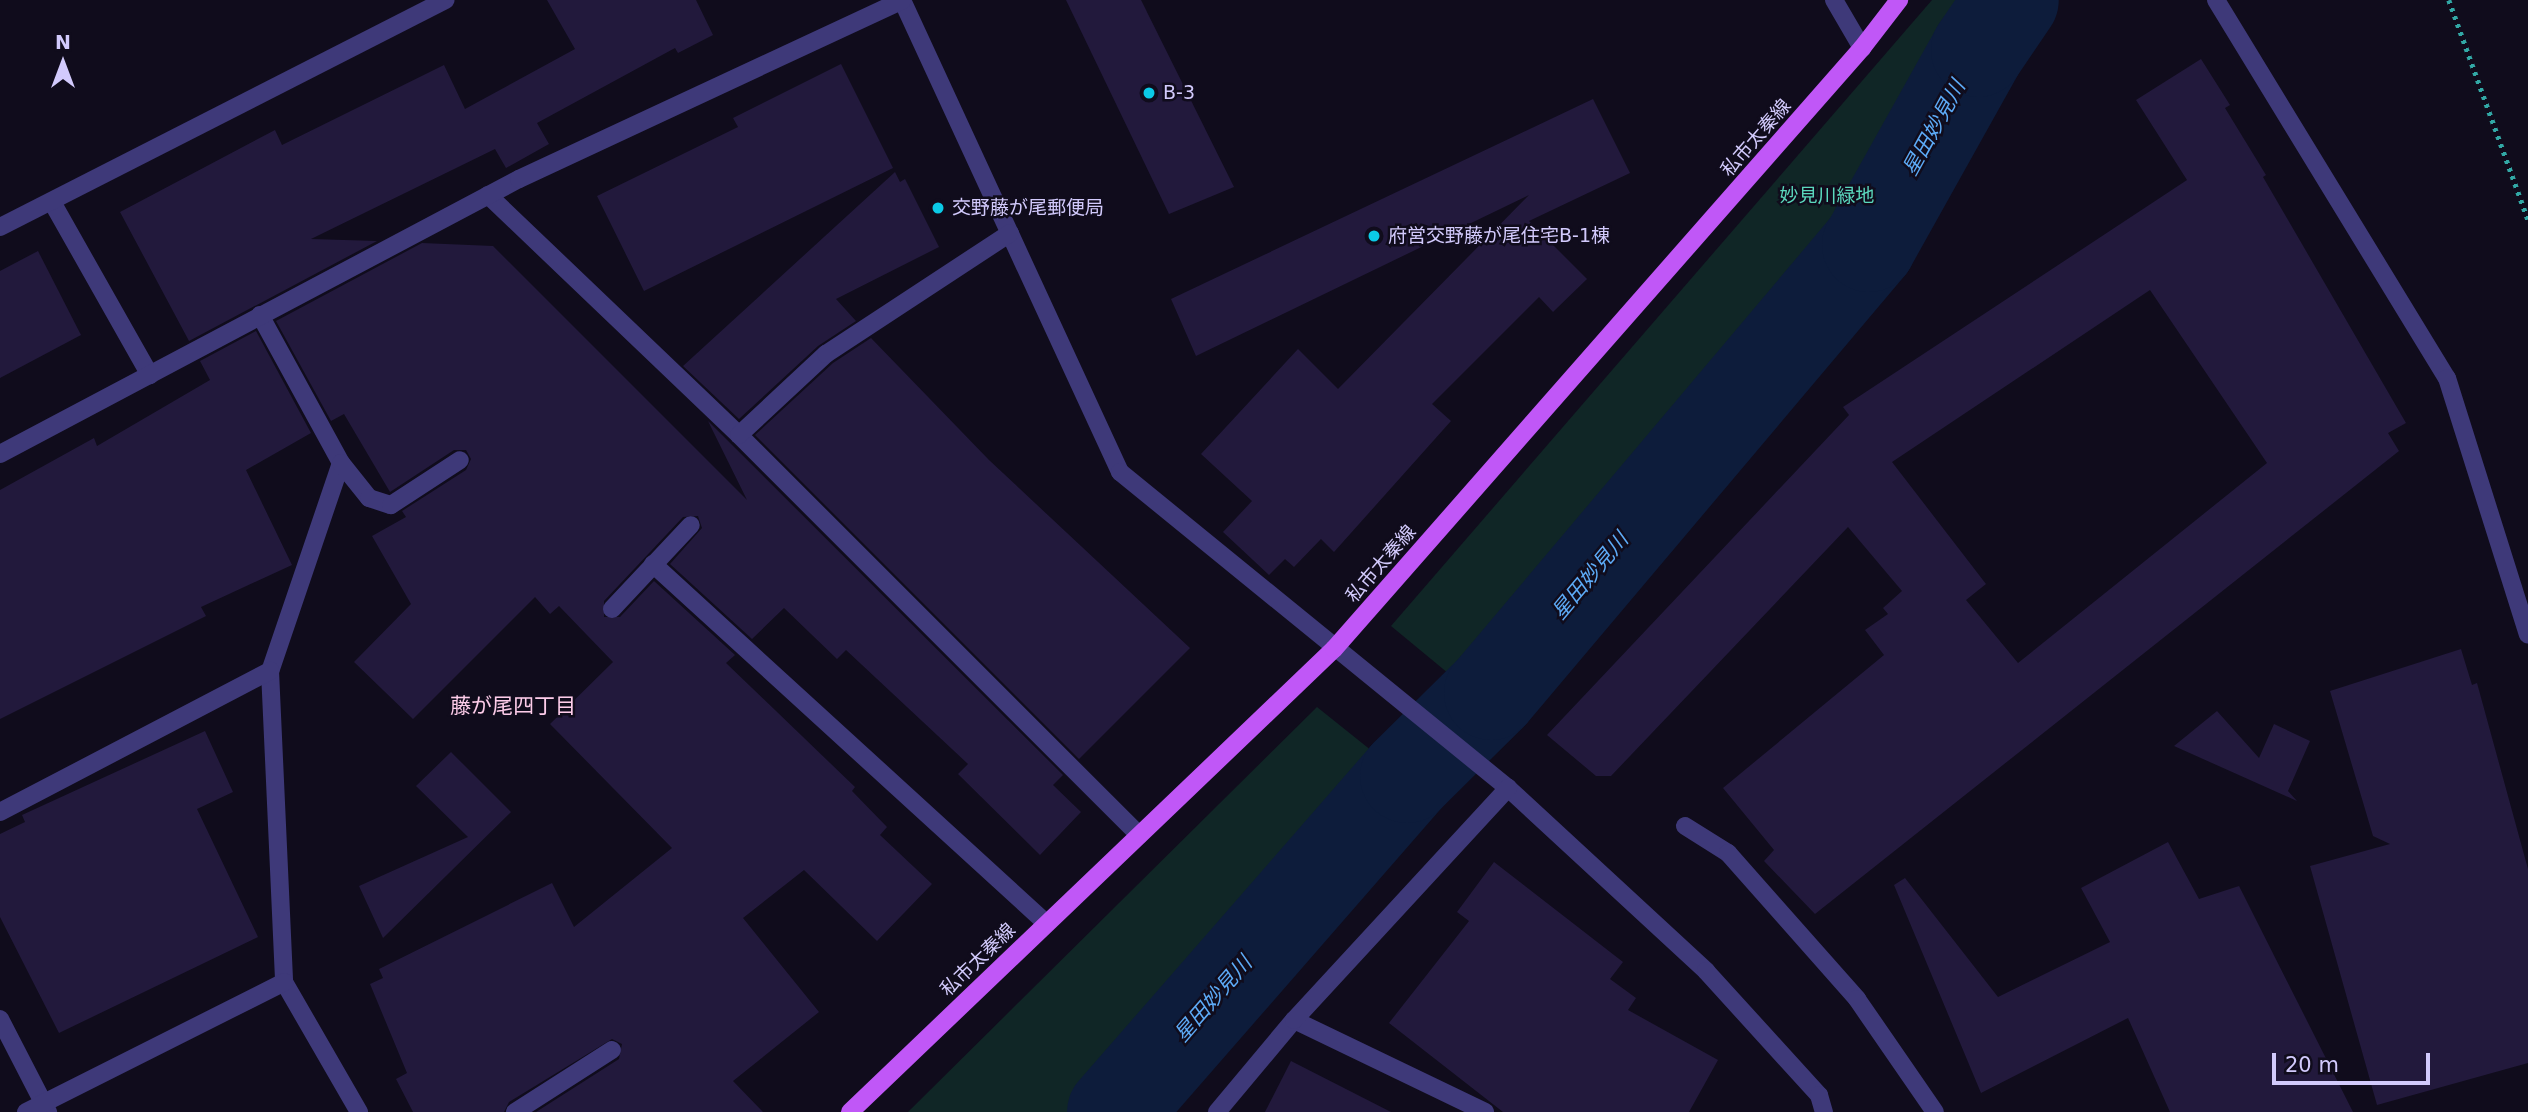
<!DOCTYPE html>
<meta charset="utf-8">
<style>
body{margin:0}
#map{position:relative;width:2528px;height:1112px;overflow:hidden;background:#100c1c;font-family:"DejaVu Sans","Noto Sans JP",sans-serif}
div>[style]{position:absolute}
[style*='--x']{left:calc(var(--x)*1px);top:calc(var(--y)*1px);width:calc(var(--w)*1px);rotate:calc(var(--a)*1deg)}
.green>*{inset:0;background:#102626}
.river>*{height:94px;margin:-47px;padding:0 47px;transform-origin:47px;border-radius:47px;background:#0d1c3b}
.building>*{inset:0;background:#22193c}
.path>*{height:4.5px;margin-top:-2.25px;transform-origin:0;background:repeating-linear-gradient(90deg,#32a8a5 0 3.5px,transparent 0 8.5px)}
.minor>*{height:18px;margin:-9px;padding:0 9px;transform-origin:9px;border-radius:9px;background:#3e3979}
.major>*{height:18px;margin:-9px;padding:0 9px;transform-origin:9px;border-radius:9px;background:#c057f7}
.dots>*{width:19px;height:19px;translate:-50% -50%;box-sizing:border-box;border:4px solid #100c1c;border-radius:50%}
span{translate:-50% -50%;white-space:nowrap;text-align:center;line-height:1.15;-webkit-text-stroke:5px #100c1c;paint-order:stroke}
.poi-label{font-size:19px;color:#d2cafc}
.left{translate:0 -50%;text-align:left}
.street-label{font-size:19px;color:#d2cafc}
.park-label{font-size:19px;color:#5bd8bd}
.water-label{font-size:21px;color:#5dabf7;font-style:italic}
.neighbourhood-label{font-size:21px;color:#fdcce9}
.north{position:absolute;left:28px;top:28px;width:70px;height:70px;-webkit-text-stroke:5px #100c1c;paint-order:stroke;rotate:0deg;font-size:19px;font-weight:700;line-height:28px;text-align:center;color:#d2cafc}
.north::after{content:'';display:block;margin:auto;width:24px;height:32px;background:#d2cafc;clip-path:polygon(50% 0,100% 100%,50% 72%,0 100%)}
.scale{position:absolute;left:2272px;top:1053px;width:158px;height:32px;box-sizing:border-box;border:4px solid #d2cafc;border-top:0;padding-left:9px;font-size:21px;line-height:24px;white-space:nowrap;color:#d2cafc;-webkit-text-stroke:5px #100c1c;paint-order:stroke}
</style>
<div id="map">
<div class="green">
<div style="clip-path:polygon(1932px 0,1998px 0,1866px 225px,1460px 683px,1391px 626px)"></div>
<div style="clip-path:polygon(1317px 707px,1397px 771px,1092px 1112px,908px 1112px)"></div>
</div>
<div class="river">
<div style="--x:1114;--y:1112;--w:446;--a:-48.9"></div>
<div style="--x:1407;--y:776;--w:118;--a:-44.7"></div>
<div style="--x:1491;--y:693;--w:586;--a:-49.84"></div>
<div style="--x:1869;--y:245;--w:223;--a:-60.8"></div>
<div style="--x:1978;--y:50;--w:60;--a:-55.8"></div>
</div>
<div class="building">
<div style="clip-path:polygon(547px 0,696px 0,713px 35px,678px 53px,675px 48px,537px 123px,549px 144px,506px 168px,495px 149px,311px 239px,377px 241px,189px 341px,120px 212px,275px 130px,282px 145px,444px 65px,465px 109px,575px 49px)"></div>
<div style="clip-path:polygon(1066px 0,1141px 0,1234px 187px,1169px 214px)"></div>
<div style="clip-path:polygon(evenodd,2201px 59px,2230px 105px,2225px 108px,2266px 175px,2263px 177px,2406px 423px,2388px 433px,2399px 451px,1815px 914px,1764px 861px,1774px 850px,1723px 788px,1884px 655px,1865px 630px,1888px 614px,1883px 608px,1902px 591px,1848px 527px,1611px 776px,1596px 776px,1547px 735px,1849px 415px,1843px 407px,2187px 180px,2136px 100px,2201px 59px,2150px 290px,2267px 463px,2018px 663px,1966px 600px,1986px 584px,1892px 462px,2150px 290px)"></div>
<div style="clip-path:polygon(841px 64px,893px 168px,644px 291px,597px 196px,738px 127px,733px 118px)"></div>
<div style="clip-path:polygon(1593px 99px,1630px 173px,1529px 221px,1587px 279px,1553px 312px,1539px 297px,1432px 404px,1451px 421px,1334px 552px,1321px 539px,1294px 567px,1285px 559px,1269px 575px,1223px 532px,1252px 501px,1201px 454px,1298px 349px,1338px 389px,1529px 195px,1196px 356px,1171px 299px)"></div>
<div style="clip-path:polygon(895px 172px,900px 182px,905px 179px,939px 247px,836px 299px,856px 321px,818px 346px,739px 419px,683px 366px)"></div>
<div style="clip-path:polygon(422px 243px,493px 246px,747px 500px,708px 421px,1063px 775px,1053px 785px,1081px 812px,1040px 855px,958px 774px,968px 764px,846px 650px,837px 659px,784px 608px,752px 639px,670px 564px,702px 528px,698px 516px,683px 517px,604px 601px,604px 617px,620px 617px,654px 581px,735px 655px,726px 663px,855px 787px,852px 791px,887px 827px,880px 835px,932px 884px,877px 941px,804px 870px,743px 918px,819px 1012px,733px 1081px,763px 1112px,536px 1112px,619px 1059px,622px 1044px,612px 1039px,509px 1102px,504px 1112px,413px 1112px,396px 1079px,407px 1073px,370px 984px,383px 978px,379px 969px,552px 883px,574px 927px,672px 848px,550px 724px,613px 662px,559px 606px,550px 614px,535px 597px,413px 719px,354px 662px,411px 604px,372px 536px,406px 517px,402px 511px,466px 470px,471px 459px,466px 450px,454px 450px,390px 492px,344px 414px,331px 421px,276px 321px)"></div>
<div style="clip-path:polygon(38px 251px,81px 335px,0 378px,0 271px)"></div>
<div style="clip-path:polygon(256px 331px,311px 433px,246px 470px,292px 565px,201px 607px,206px 616px,0 719px,0 490px,94px 438px,97px 446px,210px 380px,200px 361px)"></div>
<div style="clip-path:polygon(871px 338px,989px 460px,1190px 648px,1079px 759px,755px 435px,833px 363px)"></div>
<div style="clip-path:polygon(2461px 649px,2472px 685px,2477px 683px,2528px 869px,2528px 1063px,2377px 1105px,2310px 866px,2390px 844px,2373px 836px,2330px 691px)"></div>
<div style="clip-path:polygon(2217px 711px,2259px 758px,2274px 724px,2310px 741px,2288px 791px,2297px 801px,2174px 746px)"></div>
<div style="clip-path:polygon(205px 731px,233px 792px,197px 809px,258px 937px,59px 1033px,0 917px,0 834px,25px 822px,22px 815px)"></div>
<div style="clip-path:polygon(451px 752px,511px 812px,383px 938px,359px 886px,468px 837px,416px 786px)"></div>
<div style="clip-path:polygon(2168px 842px,2199px 899px,2239px 886px,2353px 1112px,2170px 1112px,2128px 1018px,1981px 1093px,1894px 885px,1905px 878px,1998px 997px,2110px 942px,2081px 888px)"></div>
<div style="clip-path:polygon(1494px 862px,1623px 962px,1610px 979px,1636px 998px,1628px 1010px,1718px 1060px,1689px 1112px,1503px 1112px,1389px 1023px,1469px 921px,1457px 912px)"></div>
<div style="clip-path:polygon(1291px 1061px,1391px 1112px,1265px 1112px)"></div>
</div>
<div class="path">
<div style="--x:2449;--y:0;--w:233;--a:70.2"></div>
</div>
<div class="minor">
<div style="--x:902;--y:0;--w:520;--a:65.21"></div>
<div style="--x:1120;--y:472;--w:500;--a:39.16"></div>
<div style="--x:1508;--y:788;--w:270;--a:42.7"></div>
<div style="--x:1706;--y:971;--w:168;--a:47.7"></div>
<div style="--x:1819;--y:1095;--w:18;--a:74"></div>
<div style="--x:1834;--y:0;--w:56;--a:59.7"></div>
<div style="--x:2216;--y:0;--w:443;--a:58.6"></div>
<div style="--x:2447;--y:378;--w:269;--a:72.5"></div>
<div style="--x:488;--y:195;--w:347;--a:43.7"></div>
<div style="--x:739;--y:435;--w:566;--a:45"></div>
<div style="--x:52;--y:202;--w:199;--a:60.5"></div>
<div style="--x:0;--y:227;--w:500;--a:-27"></div>
<div style="--x:260;--y:315;--w:169;--a:61.3"></div>
<div style="--x:341;--y:463;--w:220;--a:108.8"></div>
<div style="--x:270;--y:671;--w:311;--a:87.4"></div>
<div style="--x:284;--y:982;--w:150;--a:60"></div>
<div style="--x:739;--y:435;--w:119;--a:-43"></div>
<div style="--x:826;--y:354;--w:220;--a:-33.3"></div>
<div style="--x:0;--y:454;--w:587;--a:-27.92"></div>
<div style="--x:519;--y:179;--w:423;--a:-25"></div>
<div style="--x:341;--y:463;--w:45;--a:51.3"></div>
<div style="--x:369;--y:498;--w:23;--a:18"></div>
<div style="--x:391;--y:505;--w:82;--a:-33.1"></div>
<div style="--x:653;--y:564;--w:532;--a:42.41"></div>
<div style="--x:612;--y:609;--w:115;--a:-46.8"></div>
<div style="--x:0;--y:812;--w:305;--a:-27.6"></div>
<div style="--x:1685;--y:826;--w:51;--a:32.1"></div>
<div style="--x:1728;--y:853;--w:195;--a:48.5"></div>
<div style="--x:1857;--y:999;--w:137;--a:55.4"></div>
<div style="--x:0;--y:1019;--w:105;--a:62.7"></div>
<div style="--x:1294;--y:1020;--w:212;--a:25.7"></div>
<div style="--x:26;--y:1112;--w:289;--a:-26.7"></div>
<div style="--x:515;--y:1112;--w:115;--a:-32.6"></div>
<div style="--x:1217;--y:1112;--w:120;--a:-50.1"></div>
<div style="--x:1294;--y:1020;--w:316;--a:-47.3"></div>
</div>
<div class="major">
<div style="--x:850;--y:1112;--w:670;--a:-43.73"></div>
<div style="--x:1334;--y:649;--w:800;--a:-48.7"></div>
<div style="--x:1862;--y:48;--w:61;--a:-52.4"></div>
</div>
<div class="dots">
<div style="left:1149px;top:93px;background:#0bcae7"></div>
<div style="left:938px;top:208px;background:#0bcae7"></div>
<div style="left:1374px;top:236px;background:#0bcae7"></div>
</div>
<div class="poi-label">
<span class="left" style="left:1163px;top:93px">B-3</span>
<span class="left" style="left:952px;top:208px">交野藤が尾郵便局</span>
<span class="left" style="left:1388px;top:236px">府営交野藤が尾住宅B-1棟</span>
</div>
<div class="street-label">
<span style="left:1756px;top:138px;rotate:-49deg">私市太秦線</span>
<span style="left:1381px;top:564px;rotate:-49deg">私市太秦線</span>
<span style="left:978px;top:960px;rotate:-44deg">私市太秦線</span>
</div>
<div class="park-label">
<span style="left:1827px;top:196px">妙見川緑地</span>
</div>
<div class="water-label">
<span style="left:1934px;top:128px;rotate:-61deg">星田妙見川</span>
<span style="left:1590px;top:576px;rotate:-50deg">星田妙見川</span>
<span style="left:1213px;top:999px;rotate:-49deg">星田妙見川</span>
</div>
<div class="neighbourhood-label">
<span style="left:513px;top:706px">藤が尾四丁目</span>
</div>
<div class="north">N</div>
<div class="scale">20 m</div>
</div>
